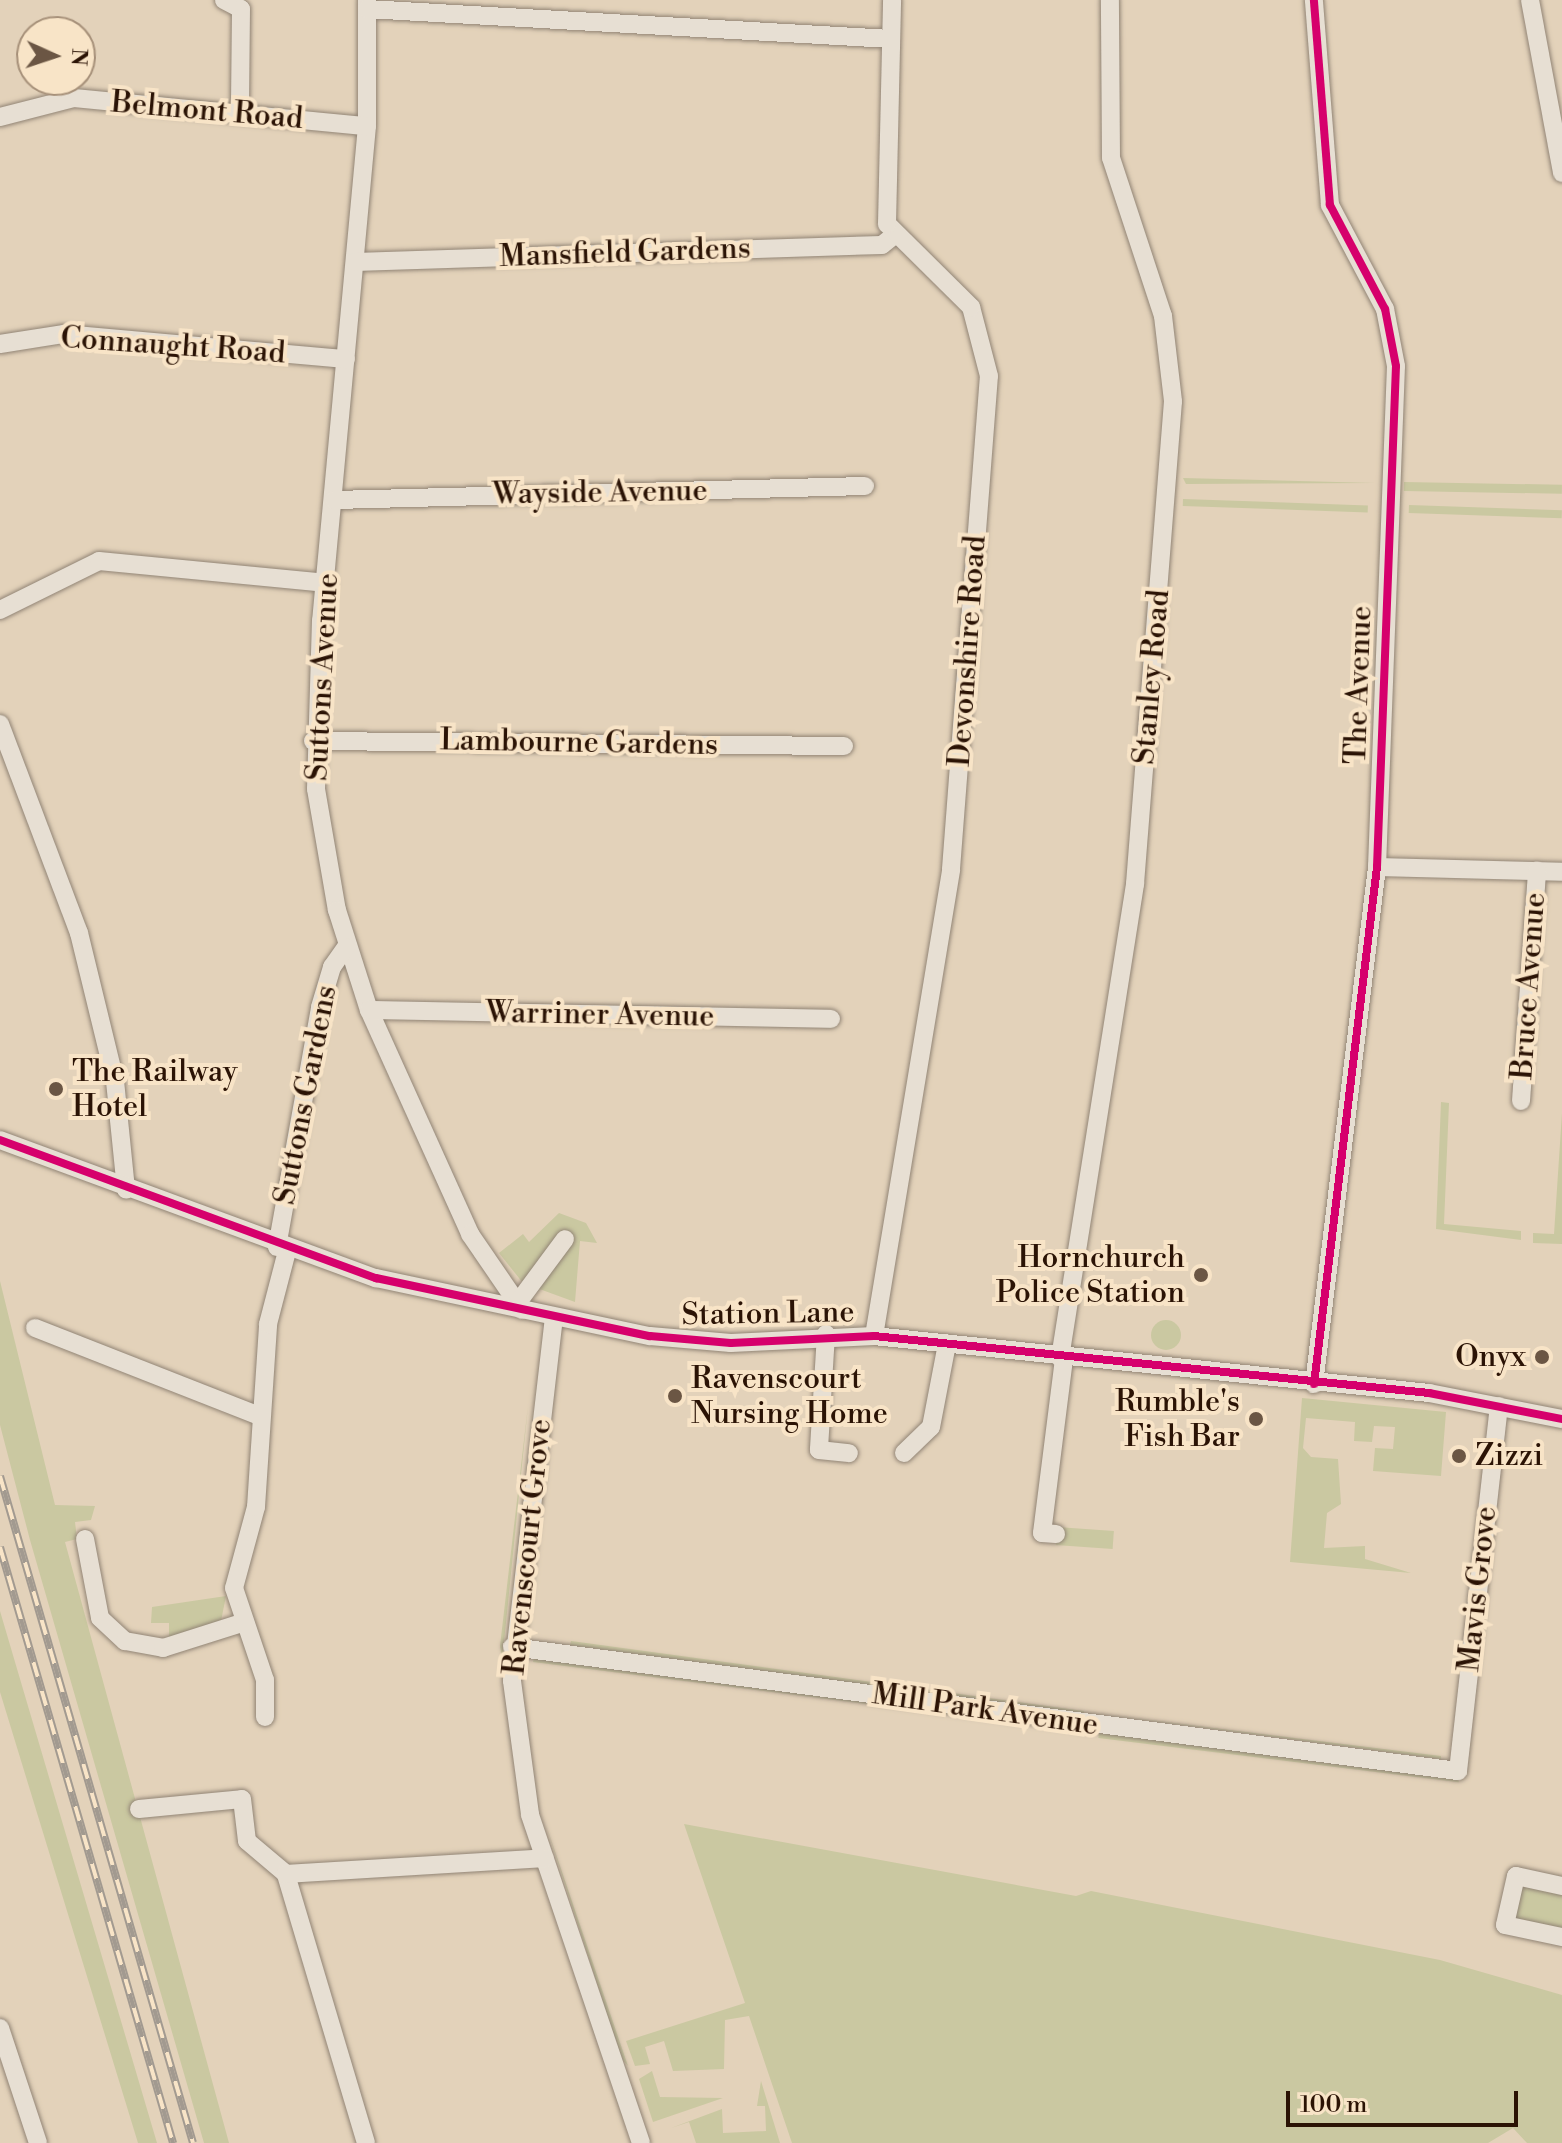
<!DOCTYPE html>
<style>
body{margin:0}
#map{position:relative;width:1562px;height:2143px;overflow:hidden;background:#e3d2ba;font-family:"Libre Bodoni",serif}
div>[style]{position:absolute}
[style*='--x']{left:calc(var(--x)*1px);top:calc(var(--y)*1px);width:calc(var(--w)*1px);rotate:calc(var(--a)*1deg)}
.green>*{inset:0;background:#cac8a1;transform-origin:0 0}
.round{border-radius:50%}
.roads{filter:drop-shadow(0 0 2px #918475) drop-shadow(0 0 2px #918475)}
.minor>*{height:18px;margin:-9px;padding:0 9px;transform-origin:9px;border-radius:9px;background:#e7dfd3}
.rail>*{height:8px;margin-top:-4px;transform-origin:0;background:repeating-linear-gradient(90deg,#f8e4c7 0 15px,#a29a90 0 30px);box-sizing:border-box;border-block:2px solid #a29a90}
.cycleway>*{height:8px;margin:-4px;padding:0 4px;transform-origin:4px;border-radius:4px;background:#d6006c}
.dots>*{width:22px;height:22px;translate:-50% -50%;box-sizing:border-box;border:4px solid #f8e4c7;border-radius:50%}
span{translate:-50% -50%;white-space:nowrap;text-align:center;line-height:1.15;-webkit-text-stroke:8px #f8e4c7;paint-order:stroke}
.street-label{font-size:30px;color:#2b1305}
.poi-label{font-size:30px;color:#2b1305}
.left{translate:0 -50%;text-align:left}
.right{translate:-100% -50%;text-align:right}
.north{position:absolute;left:16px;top:16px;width:80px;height:80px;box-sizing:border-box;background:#f8e4c7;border:2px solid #a69079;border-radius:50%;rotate:93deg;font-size:22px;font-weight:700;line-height:32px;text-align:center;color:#2b1305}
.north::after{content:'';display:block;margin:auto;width:28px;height:36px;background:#6b5644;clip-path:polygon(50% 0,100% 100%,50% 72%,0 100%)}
.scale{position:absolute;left:1286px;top:2091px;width:232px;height:36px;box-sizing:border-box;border:4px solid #2b1305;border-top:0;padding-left:10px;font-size:24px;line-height:28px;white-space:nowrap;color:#2b1305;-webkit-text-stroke:6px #f8e4c7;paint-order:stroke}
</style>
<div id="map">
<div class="green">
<div style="clip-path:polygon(1183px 478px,1375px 483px,1186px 484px)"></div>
<div style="left:1404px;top:482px;width:158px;height:9px;rotate:1deg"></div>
<div style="left:1183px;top:499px;width:185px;height:7px;rotate:2deg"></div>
<div style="left:1409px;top:505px;width:153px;height:8px;rotate:2deg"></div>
<div style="clip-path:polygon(1441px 1102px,1449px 1103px,1444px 1224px,1521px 1231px,1521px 1240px,1436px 1229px)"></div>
<div style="clip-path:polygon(1562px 1113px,1562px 1244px,1533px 1243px,1533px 1233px,1554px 1234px)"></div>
<div style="clip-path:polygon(559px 1213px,586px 1223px,597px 1243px,580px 1241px,575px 1302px,523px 1283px,499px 1253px,523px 1234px,529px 1242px)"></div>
<div style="clip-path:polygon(0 1281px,55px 1505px,95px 1506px,91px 1520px,75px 1522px,77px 1539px,65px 1542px,229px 2143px,204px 2143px,30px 1540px,0 1425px)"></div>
<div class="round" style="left:1151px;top:1320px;width:30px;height:30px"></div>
<div style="clip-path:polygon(1302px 1398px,1446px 1412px,1441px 1476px,1373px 1471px,1375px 1448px,1393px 1449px,1395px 1427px,1374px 1426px,1372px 1442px,1354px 1441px,1355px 1422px,1306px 1418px,1303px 1448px,1311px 1457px,1338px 1459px,1341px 1504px,1327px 1513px,1324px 1548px,1365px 1546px,1365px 1559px,1411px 1573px,1290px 1562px)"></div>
<div style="clip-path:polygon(528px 1406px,503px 1652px,525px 1828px,500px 1646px)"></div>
<div style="left:1057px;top:1527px;width:57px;height:18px;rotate:4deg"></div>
<div style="clip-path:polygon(226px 1596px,221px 1621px,169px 1639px,169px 1623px,151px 1623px,152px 1607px)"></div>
<div style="clip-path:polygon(0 1611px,15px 1662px,157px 2143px,138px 2143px,0 1692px)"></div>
<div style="clip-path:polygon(571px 1641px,1084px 1711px,1084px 1714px,570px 1645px)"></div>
<div style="clip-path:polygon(534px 1658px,1081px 1731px,533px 1662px)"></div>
<div style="clip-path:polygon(1109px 1715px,1441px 1756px,1441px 1759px)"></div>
<div style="left:1099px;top:1733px;width:363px;height:5px;rotate:7deg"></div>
<div style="clip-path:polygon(684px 1824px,1076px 1896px,1091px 1891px,1440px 1960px,1562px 1995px,1562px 2143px,1527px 2143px,1513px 2128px,1488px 2143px,792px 2143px,749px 2016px,725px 2020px,724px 2069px,673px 2071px,664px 2041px,645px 2047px,650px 2064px,635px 2066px,626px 2041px,745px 2003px)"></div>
<div style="clip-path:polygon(546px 1825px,628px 2066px,621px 2058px)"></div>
<div style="clip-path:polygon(1519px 1882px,1562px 1891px,1562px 1930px,1511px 1920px)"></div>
<div style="clip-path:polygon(652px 2071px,660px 2097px,723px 2098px,653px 2122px,639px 2079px)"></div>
<div style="clip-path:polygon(761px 2081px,780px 2143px,696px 2143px,689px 2122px,671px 2128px,722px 2109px,723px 2133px,766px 2131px,765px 2106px,757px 2106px)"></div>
</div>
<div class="roads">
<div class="minor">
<div style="--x:224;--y:0;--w:19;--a:28"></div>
<div style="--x:241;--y:9;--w:104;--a:90.6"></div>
<div style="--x:367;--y:0;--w:126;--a:90"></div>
<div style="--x:367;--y:126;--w:496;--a:95.3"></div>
<div style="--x:321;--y:620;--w:169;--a:91.7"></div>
<div style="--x:316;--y:789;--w:123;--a:80.2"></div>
<div style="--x:337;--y:910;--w:105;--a:72.3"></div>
<div style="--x:369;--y:1010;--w:246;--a:65.7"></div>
<div style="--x:470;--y:1234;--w:92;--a:55.6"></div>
<div style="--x:1530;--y:0;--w:176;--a:79.5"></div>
<div style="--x:367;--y:9;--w:524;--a:3.28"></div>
<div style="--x:0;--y:117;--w:76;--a:-14.4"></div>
<div style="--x:74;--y:98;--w:294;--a:5.5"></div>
<div style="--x:355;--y:262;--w:527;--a:-1.85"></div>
<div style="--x:882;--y:245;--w:14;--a:-39"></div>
<div style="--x:0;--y:344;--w:65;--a:-8.9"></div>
<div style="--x:64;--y:334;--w:283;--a:5.1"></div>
<div style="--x:334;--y:500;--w:531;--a:-1.51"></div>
<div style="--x:0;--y:610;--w:110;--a:-26.3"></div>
<div style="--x:99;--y:561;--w:229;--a:5.5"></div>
<div style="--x:0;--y:724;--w:223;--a:69.3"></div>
<div style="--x:79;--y:933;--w:152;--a:76.3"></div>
<div style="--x:115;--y:1081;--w:109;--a:84.2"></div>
<div style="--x:313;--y:741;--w:531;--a:0.54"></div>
<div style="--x:1377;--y:867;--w:185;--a:1.5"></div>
<div style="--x:369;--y:1010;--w:462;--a:1.1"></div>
<div style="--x:1521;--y:1101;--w:231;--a:-86"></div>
<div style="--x:0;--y:1140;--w:401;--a:20.2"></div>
<div style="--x:376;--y:1278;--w:280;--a:12"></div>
<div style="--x:650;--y:1336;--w:81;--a:4.9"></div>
<div style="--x:731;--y:1343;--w:143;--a:-2.8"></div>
<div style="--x:874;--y:1336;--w:558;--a:5.86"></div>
<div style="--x:1429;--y:1393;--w:136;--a:11.1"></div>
<div style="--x:277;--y:1247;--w:244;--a:-79.8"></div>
<div style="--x:320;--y:1007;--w:42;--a:-73.3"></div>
<div style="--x:332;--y:967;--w:24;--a:-55"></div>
<div style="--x:519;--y:1301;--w:77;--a:-53.4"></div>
<div style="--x:554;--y:1317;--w:366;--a:96.6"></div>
<div style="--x:512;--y:1681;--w:135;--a:82.3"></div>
<div style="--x:530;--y:1815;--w:346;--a:71.3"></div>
<div style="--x:35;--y:1328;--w:242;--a:21.4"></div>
<div style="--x:826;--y:1334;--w:116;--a:93.5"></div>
<div style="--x:819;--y:1450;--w:30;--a:6"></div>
<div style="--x:874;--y:1336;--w:473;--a:-80.6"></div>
<div style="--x:951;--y:869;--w:494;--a:-85.6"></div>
<div style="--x:989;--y:376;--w:71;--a:-104.6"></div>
<div style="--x:971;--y:307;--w:118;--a:-135.3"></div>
<div style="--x:887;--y:224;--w:224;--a:-88.7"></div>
<div style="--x:1060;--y:1358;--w:480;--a:-81"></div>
<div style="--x:1135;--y:884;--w:484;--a:-85.5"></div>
<div style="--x:1173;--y:401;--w:86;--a:-96.7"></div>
<div style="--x:1163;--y:316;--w:166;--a:-108.2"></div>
<div style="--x:1111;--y:158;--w:158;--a:-90.4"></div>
<div style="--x:1314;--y:1384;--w:521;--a:-83.05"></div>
<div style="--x:1377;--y:867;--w:501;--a:-87.83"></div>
<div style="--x:1396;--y:366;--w:58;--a:-100.9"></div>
<div style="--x:1385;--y:309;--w:118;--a:-117.9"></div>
<div style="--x:1330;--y:205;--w:206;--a:-94.5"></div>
<div style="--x:904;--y:1453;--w:37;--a:-44"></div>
<div style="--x:931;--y:1427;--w:85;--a:-79.1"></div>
<div style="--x:1056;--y:1534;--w:14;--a:-176"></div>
<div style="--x:1042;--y:1533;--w:175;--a:-82.8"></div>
<div style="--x:85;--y:1539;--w:80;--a:79.2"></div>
<div style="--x:100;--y:1618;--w:34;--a:43"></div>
<div style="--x:125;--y:1641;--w:39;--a:10"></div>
<div style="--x:163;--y:1648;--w:83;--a:-17.6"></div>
<div style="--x:512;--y:1647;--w:954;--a:7.47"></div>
<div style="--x:1458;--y:1771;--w:367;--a:-83.6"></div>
<div style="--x:265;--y:1717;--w:37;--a:-90"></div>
<div style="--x:265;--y:1680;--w:97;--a:-108.6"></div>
<div style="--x:234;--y:1588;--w:84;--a:-74.8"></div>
<div style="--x:256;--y:1507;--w:183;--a:-86.2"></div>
<div style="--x:268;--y:1324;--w:75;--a:-75.4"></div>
<div style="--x:139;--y:1809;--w:103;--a:-5.5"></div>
<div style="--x:242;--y:1799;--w:42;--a:83.2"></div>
<div style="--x:247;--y:1841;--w:51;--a:40.2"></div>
<div style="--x:1562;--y:1886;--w:47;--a:-167.7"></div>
<div style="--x:1516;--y:1876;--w:50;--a:102.7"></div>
<div style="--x:1505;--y:1925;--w:58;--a:11.9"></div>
<div style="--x:0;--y:2028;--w:121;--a:71.7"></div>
<div style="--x:366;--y:2143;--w:281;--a:-106.6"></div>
<div style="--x:286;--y:1874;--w:259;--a:-3.5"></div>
</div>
</div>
<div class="rail">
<div style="--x:0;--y:1476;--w:694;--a:73.86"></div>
<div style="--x:0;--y:1547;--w:621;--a:73.81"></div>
</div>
<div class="cycleway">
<div style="--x:0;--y:1140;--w:401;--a:20.2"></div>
<div style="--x:376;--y:1278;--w:280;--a:12"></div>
<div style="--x:650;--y:1336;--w:81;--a:4.9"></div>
<div style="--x:731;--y:1343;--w:143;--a:-2.8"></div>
<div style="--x:874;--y:1336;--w:558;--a:5.86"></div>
<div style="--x:1429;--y:1393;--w:136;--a:11.1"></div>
<div style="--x:1314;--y:1384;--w:521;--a:-83.05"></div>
<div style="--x:1377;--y:867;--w:501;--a:-87.83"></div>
<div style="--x:1396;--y:366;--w:58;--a:-100.9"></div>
<div style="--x:1385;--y:309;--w:118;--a:-117.9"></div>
<div style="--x:1330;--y:205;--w:206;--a:-94.5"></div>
</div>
<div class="dots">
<div style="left:56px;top:1089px;background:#6b5644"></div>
<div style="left:1201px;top:1275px;background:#6b5644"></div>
<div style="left:1542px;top:1357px;background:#6b5644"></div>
<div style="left:675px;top:1396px;background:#6b5644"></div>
<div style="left:1256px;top:1419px;background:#6b5644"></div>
<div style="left:1459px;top:1456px;background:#6b5644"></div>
</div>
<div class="street-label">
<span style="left:207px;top:111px;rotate:5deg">Belmont Road</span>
<span style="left:625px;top:253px;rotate:-2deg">Mansfield Gardens</span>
<span style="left:173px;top:346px;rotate:4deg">Connaught Road</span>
<span style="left:600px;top:493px;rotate:-1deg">Wayside Avenue</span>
<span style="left:968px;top:651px;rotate:-86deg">Devonshire Road</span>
<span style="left:323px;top:677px;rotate:-87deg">Suttons Avenue</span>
<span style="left:1152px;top:677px;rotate:-85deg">Stanley Road</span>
<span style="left:1359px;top:685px;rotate:-88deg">The Avenue</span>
<span style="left:579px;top:743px;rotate:1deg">Lambourne Gardens</span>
<span style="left:1529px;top:986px;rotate:-86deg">Bruce Avenue</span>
<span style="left:600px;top:1015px;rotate:1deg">Warriner Avenue</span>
<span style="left:306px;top:1095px;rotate:-79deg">Suttons Gardens</span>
<span style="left:768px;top:1314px;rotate:-1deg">Station Lane</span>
<span style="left:528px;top:1547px;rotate:-84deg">Ravenscourt Grove</span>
<span style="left:1478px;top:1589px;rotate:-84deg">Mavis Grove</span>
<span style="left:985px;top:1710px;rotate:8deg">Mill Park Avenue</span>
</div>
<div class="poi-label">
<span class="left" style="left:72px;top:1089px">The Railway<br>Hotel</span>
<span class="right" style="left:1185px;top:1275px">Hornchurch<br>Police Station</span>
<span class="right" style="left:1526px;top:1357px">Onyx</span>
<span class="left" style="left:691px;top:1396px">Ravenscourt<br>Nursing Home</span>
<span class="right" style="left:1240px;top:1419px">Rumble's<br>Fish Bar</span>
<span class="left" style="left:1475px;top:1456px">Zizzi</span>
</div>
<div class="north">N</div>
<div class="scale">100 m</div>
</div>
